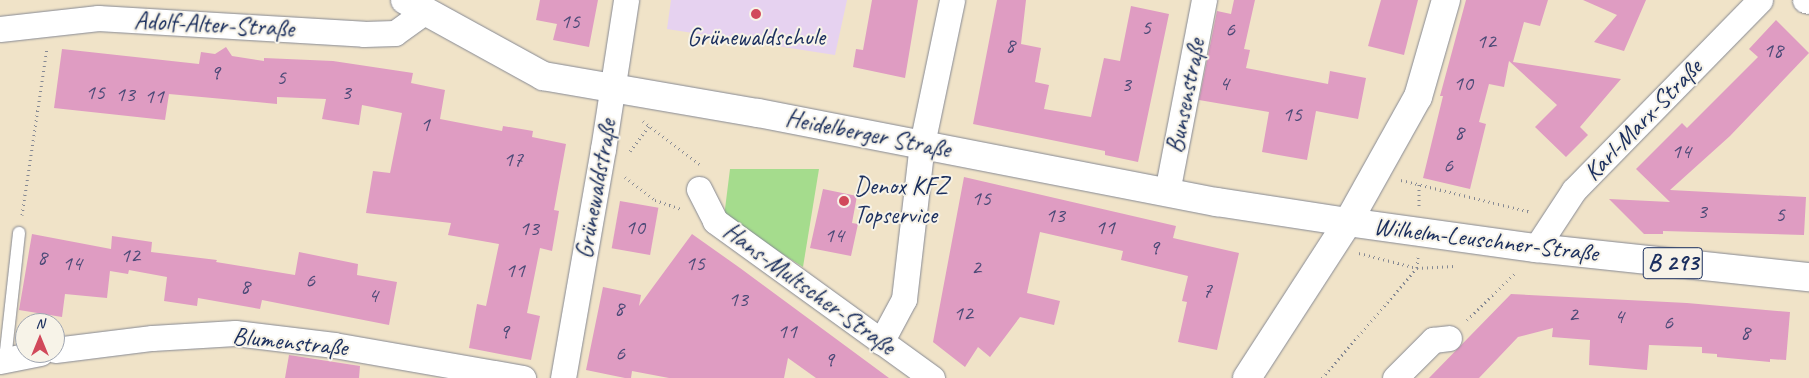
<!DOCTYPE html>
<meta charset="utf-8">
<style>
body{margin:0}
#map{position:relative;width:1809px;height:378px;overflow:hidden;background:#f0e3c8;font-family:Caveat,sans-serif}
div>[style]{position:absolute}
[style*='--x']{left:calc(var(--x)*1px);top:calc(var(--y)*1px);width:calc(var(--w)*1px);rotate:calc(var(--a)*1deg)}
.built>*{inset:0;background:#e6d2f0}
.green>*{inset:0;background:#a5dc8d}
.building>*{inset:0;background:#df9cc2;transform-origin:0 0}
.path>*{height:3px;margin-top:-1.5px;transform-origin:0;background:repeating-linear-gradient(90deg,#868993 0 1px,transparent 0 5px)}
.roads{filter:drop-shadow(0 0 1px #868993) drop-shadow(0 0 1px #868993)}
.service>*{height:12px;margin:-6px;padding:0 6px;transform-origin:6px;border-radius:6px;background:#fff}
.minor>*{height:25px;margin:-12.5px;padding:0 12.5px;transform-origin:12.5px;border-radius:12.5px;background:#fff}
.secondary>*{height:28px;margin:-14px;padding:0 14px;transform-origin:14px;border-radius:14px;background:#fff}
.primary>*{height:28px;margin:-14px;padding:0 14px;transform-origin:14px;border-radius:14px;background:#fff}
.dots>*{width:14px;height:14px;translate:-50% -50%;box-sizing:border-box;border:2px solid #f7f3e8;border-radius:50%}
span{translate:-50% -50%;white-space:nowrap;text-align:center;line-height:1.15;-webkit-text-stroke:4px #f7f3e8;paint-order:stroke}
.number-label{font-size:22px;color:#4c4a77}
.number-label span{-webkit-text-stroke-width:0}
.shield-label span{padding:1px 4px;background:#f7f3e8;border:1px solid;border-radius:4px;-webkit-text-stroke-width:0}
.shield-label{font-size:24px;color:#1b2f5e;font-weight:700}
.street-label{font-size:25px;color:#1b2f5e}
.poi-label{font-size:25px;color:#1b2f5e}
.left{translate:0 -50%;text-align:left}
.north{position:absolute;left:15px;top:313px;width:50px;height:50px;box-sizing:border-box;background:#f7f3e8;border:1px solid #9fa5b1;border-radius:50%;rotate:0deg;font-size:14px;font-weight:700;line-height:20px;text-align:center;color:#1b2f5e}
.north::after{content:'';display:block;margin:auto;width:18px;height:22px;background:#d1495b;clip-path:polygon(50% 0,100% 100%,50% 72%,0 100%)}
</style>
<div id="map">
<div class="built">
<div style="clip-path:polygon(671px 0,847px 0,835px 55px,667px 29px)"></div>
</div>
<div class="green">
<div style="clip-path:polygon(730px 169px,819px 169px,803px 267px,724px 217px)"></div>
</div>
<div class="building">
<div style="clip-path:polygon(540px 0,598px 0,589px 47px,553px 40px,557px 24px,536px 20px)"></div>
<div style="clip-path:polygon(872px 0,918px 0,905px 78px,853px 67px,856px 49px,863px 50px)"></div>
<div style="clip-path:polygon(997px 0,1026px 0,1021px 44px,1041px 48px,1035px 82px,1049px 85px,1044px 109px,1091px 117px,1104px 58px,1120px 61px,1131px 6px,1169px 14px,1138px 162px,1105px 155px,1105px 151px,973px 124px)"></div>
<div style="clip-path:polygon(1234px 0,1255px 0,1244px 49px,1250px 50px,1246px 68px,1328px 84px,1330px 71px,1366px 78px,1358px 119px,1316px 111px,1307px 160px,1262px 152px,1269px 112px,1199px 100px,1217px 11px,1231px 14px)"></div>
<div style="clip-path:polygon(1381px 0,1418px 0,1404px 55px,1368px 46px)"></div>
<div style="clip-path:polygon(1466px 0,1548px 0,1540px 26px,1524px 22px,1513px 62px,1621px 79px,1580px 127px,1588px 135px,1566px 157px,1535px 127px,1557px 105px,1509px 61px,1504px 87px,1489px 84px,1479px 122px,1486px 124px,1470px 189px,1423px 178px,1443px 96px,1440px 96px)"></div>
<div style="clip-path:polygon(1583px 0,1646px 0,1624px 51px,1594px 42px,1617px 15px)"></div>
<div style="clip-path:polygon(1776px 20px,1809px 53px,1730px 136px,1670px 190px,1806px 197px,1804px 235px,1663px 231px,1663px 234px,1644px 234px,1609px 199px,1670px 202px,1636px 169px,1682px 123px,1687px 128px,1758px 57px,1749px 49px)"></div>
<div style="clip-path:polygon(226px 47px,232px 56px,264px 61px,264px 58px,333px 61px,413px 73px,411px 83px,445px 90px,440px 119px,502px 131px,503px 126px,533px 131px,532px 137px,566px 144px,554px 210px,559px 211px,552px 251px,540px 248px,527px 313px,540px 316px,531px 360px,469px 348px,477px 304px,486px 306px,499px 244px,448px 235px,451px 223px,366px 213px,373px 171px,390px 173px,402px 113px,362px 105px,359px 125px,322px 119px,326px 99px,277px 97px,277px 104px,169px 94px,165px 120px,54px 108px,62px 49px,199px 64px,201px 52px,215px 54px)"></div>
<div style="clip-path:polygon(964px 177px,1176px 226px,1173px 238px,1239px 253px,1217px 350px,1178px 342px,1187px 302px,1182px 301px,1188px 276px,1121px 260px,1123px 251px,1040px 232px,1027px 293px,1060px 301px,1054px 325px,1020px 317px,990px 357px,978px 347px,965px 367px,933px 342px)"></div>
<div style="clip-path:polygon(823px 189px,857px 196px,852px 223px,858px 224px,851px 256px,810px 248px)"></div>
<div style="left:620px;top:201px;width:39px;height:48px;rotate:10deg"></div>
<div style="clip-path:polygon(32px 234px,111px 249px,112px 236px,152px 242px,151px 252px,217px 260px,216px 262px,295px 275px,299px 252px,358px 264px,357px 275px,397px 282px,389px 325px,262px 300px,260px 309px,198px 298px,197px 306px,164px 301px,167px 277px,129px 270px,128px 274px,110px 271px,107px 298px,65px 294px,62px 317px,19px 310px)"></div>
<div style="clip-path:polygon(692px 234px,740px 268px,889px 378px,816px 378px,788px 358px,784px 378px,669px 378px,632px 371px,631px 378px,625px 378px,586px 370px,603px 287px,641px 295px,639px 306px)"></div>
<div style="clip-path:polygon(1511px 294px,1687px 303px,1790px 312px,1786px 360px,1770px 359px,1770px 362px,1717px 357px,1717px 354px,1702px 353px,1702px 347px,1649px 345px,1647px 370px,1589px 365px,1590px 340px,1552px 337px,1553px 328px,1518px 337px,1479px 378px,1429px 378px)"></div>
<div style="clip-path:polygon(289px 355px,360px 366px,359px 378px,285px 378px)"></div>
</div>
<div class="path">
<div style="--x:643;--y:121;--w:73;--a:37.2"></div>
<div style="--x:630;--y:151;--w:31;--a:-53"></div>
<div style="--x:625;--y:177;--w:38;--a:37"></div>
<div style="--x:655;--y:200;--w:28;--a:19"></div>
<div style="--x:1401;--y:180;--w:134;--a:13.8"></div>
<div style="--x:1419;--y:206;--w:22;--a:-90"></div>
<div style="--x:22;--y:215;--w:169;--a:-81.5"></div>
<div style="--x:1359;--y:253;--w:60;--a:14.5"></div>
<div style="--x:1417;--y:268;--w:11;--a:-85"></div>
<div style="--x:1467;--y:320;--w:69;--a:-44.4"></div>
<div style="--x:1322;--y:378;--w:145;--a:-49.2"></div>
<div style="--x:1417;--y:268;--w:37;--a:-3"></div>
</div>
<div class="roads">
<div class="service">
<div style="--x:5;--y:360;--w:128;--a:-83.7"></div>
</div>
<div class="minor">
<div style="--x:1805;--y:0;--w:4;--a:14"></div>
<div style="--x:0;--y:29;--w:99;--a:-6.4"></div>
<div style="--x:98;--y:18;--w:266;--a:3.4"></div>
<div style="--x:364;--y:34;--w:31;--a:-2"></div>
<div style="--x:395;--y:33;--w:34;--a:-36"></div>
<div style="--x:699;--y:189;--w:36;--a:63"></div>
<div style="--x:715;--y:221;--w:268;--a:35.9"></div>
<div style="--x:1167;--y:192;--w:196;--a:-79.1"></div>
<div style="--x:1536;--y:248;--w:69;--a:-56.8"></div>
<div style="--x:1574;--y:190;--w:266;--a:-45.6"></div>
<div style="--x:881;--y:342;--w:49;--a:-61.9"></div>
<div style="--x:904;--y:299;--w:156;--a:-83.4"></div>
<div style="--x:922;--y:144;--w:147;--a:-78.2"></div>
<div style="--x:55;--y:350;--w:98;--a:-7.1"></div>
<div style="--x:152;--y:338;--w:83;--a:-3.4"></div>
<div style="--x:235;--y:333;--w:100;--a:6.9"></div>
<div style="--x:334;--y:345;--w:192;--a:9.9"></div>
<div style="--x:0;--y:361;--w:41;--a:-11.3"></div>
<div style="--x:563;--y:378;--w:232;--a:-80.1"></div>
<div style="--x:603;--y:149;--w:151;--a:-81.2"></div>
<div style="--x:1395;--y:378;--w:54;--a:-45"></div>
<div style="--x:1433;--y:340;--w:16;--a:-7"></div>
</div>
<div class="secondary">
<div style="--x:405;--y:0;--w:158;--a:28.8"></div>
<div style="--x:543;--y:76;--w:218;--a:9.8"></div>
<div style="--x:758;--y:113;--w:468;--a:11"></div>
<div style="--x:1217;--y:202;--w:133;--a:8.7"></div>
<div style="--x:1348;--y:222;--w:143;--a:-60.8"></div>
<div style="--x:1418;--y:97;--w:101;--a:-73.9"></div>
</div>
<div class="primary">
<div style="--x:1247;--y:378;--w:186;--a:-57.1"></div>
<div style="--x:1348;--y:222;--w:190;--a:7.9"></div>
<div style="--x:1536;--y:248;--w:275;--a:6.1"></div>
</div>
</div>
<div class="dots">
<div style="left:756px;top:14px;background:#d1495b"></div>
<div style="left:844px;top:201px;background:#d1495b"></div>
</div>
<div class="number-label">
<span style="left:570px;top:22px">15</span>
<span style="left:1146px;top:28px">5</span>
<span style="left:1230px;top:30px">6</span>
<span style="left:1486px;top:42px">12</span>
<span style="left:1010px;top:46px">8</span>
<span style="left:1773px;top:51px">18</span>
<span style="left:215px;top:73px">9</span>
<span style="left:281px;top:78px">5</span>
<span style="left:1224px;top:84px">4</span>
<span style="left:1463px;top:84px">10</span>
<span style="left:1126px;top:85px">3</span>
<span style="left:95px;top:93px">15</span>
<span style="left:346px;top:93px">3</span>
<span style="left:125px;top:95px">13</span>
<span style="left:154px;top:97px">11</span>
<span style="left:1292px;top:115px">15</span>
<span style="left:425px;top:125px">1</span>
<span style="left:1459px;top:133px">8</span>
<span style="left:1681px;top:152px">14</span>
<span style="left:513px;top:160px">17</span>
<span style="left:1448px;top:166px">6</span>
<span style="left:981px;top:199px">15</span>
<span style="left:1702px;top:212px">3</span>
<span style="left:1780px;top:215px">5</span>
<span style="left:1055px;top:216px">13</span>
<span style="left:635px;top:228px">10</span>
<span style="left:1105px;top:228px">11</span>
<span style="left:529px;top:229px">13</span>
<span style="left:834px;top:236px">14</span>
<span style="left:1154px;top:248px">9</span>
<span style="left:130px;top:256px">12</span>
<span style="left:42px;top:258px">8</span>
<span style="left:72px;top:264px">14</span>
<span style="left:695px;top:264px">15</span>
<span style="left:976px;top:268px">2</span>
<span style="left:515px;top:271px">11</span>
<span style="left:310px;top:281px">6</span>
<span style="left:245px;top:287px">8</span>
<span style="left:1207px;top:291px">7</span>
<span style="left:373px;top:296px">4</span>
<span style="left:738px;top:300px">13</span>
<span style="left:619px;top:309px">8</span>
<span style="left:963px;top:314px">12</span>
<span style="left:1573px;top:315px">2</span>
<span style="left:1619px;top:317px">4</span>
<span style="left:1668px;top:323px">6</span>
<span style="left:504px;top:332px">9</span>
<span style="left:787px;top:332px">11</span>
<span style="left:1745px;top:333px">8</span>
<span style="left:620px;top:354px">6</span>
<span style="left:829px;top:360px">9</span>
</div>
<div class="shield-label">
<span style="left:1673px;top:263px">B 293</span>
</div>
<div class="street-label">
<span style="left:214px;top:25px;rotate:3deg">Adolf-Alter-Straße</span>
<span style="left:1186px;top:96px;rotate:-79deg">Bunsenstraße</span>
<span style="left:1643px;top:120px;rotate:-46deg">Karl-Marx-Straße</span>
<span style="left:868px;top:134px;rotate:11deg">Heidelberger Straße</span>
<span style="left:596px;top:189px;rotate:-80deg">Grünewaldstraße</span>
<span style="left:1486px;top:240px;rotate:7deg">Wilhelm-Leuschner-Straße</span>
<span style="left:809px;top:289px;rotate:36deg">Hans-Multscher-Straße</span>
<span style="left:290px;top:342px;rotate:6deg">Blumenstraße</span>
</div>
<div class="poi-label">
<span style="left:756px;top:37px">Grünewaldschule</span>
<span class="left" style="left:854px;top:201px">Denox KFZ<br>Topservice</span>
</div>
<div class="north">N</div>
</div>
